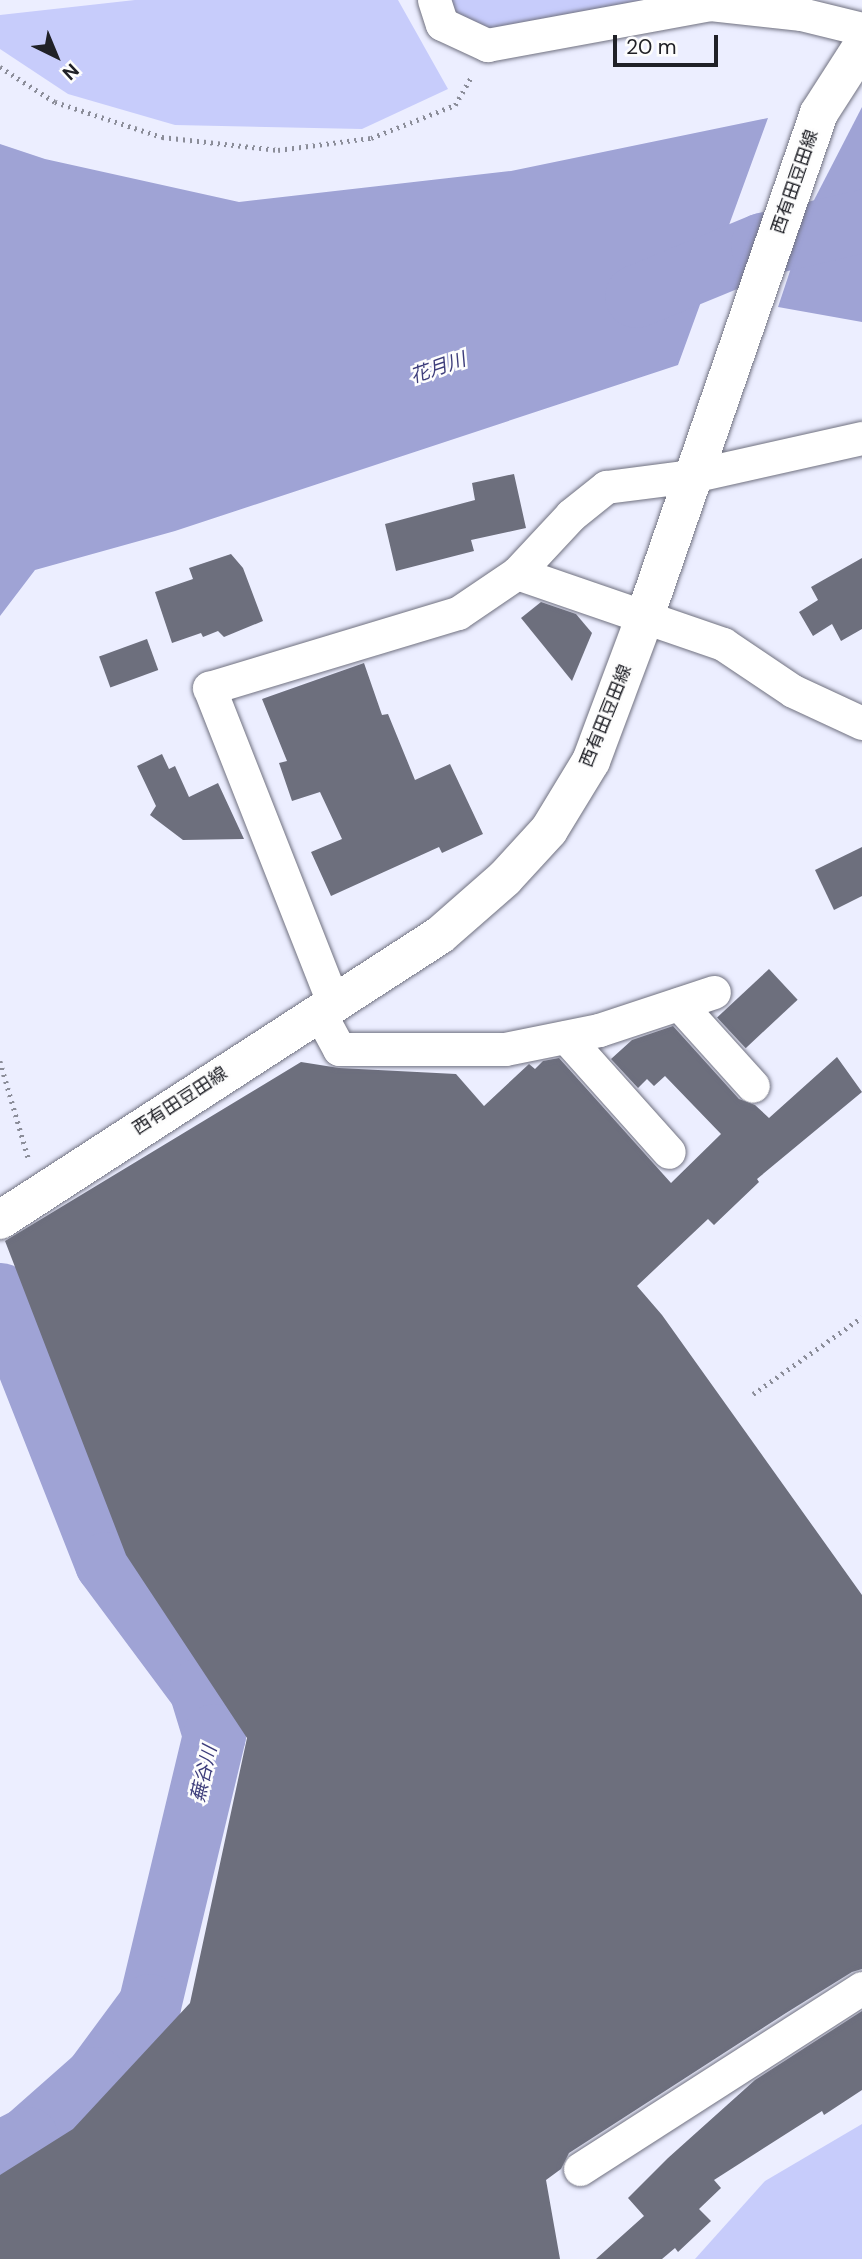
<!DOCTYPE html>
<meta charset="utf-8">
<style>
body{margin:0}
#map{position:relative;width:862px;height:2259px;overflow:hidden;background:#eceeff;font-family:"DM Sans","Noto Sans JP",sans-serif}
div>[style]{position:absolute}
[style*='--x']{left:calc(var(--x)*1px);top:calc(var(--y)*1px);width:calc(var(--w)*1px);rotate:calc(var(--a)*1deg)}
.green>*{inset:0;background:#c7ccfb}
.water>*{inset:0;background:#9fa3d5}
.river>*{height:63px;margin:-31.5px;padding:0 31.5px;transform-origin:31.5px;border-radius:31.5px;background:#9fa3d5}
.building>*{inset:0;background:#6d6f7d;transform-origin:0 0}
.path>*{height:4.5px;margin-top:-2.25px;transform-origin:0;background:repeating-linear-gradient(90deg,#8b8d99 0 2px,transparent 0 7px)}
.roads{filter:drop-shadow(0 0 2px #707180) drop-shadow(0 0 2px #707180)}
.street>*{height:33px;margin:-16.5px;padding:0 16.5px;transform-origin:16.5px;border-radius:16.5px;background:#fff}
.secondary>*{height:38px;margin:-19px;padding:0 19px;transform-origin:19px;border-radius:19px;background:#fff}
span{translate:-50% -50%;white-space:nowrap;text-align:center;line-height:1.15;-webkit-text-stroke:5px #fdfdfd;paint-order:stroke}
.street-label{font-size:18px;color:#202127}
.water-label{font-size:19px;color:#3d3d7b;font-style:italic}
.north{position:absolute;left:21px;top:21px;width:70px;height:70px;-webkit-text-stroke:5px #fdfdfd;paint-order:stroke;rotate:137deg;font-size:19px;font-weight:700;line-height:28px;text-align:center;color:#202127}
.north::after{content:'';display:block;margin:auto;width:24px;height:32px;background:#202127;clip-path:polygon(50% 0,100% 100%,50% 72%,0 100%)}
.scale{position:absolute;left:613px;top:35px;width:105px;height:32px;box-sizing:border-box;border:4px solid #202127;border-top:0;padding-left:9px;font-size:21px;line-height:24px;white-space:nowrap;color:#202127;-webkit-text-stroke:5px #fdfdfd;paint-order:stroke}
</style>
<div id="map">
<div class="green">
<div style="clip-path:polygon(135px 0,398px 0,448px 89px,362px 129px,175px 125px,68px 94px,0 49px,0 15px)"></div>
<div style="clip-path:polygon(448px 0,670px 0,494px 34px,452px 10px)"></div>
<div style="clip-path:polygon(862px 2124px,862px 2259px,695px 2259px,765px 2181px)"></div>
</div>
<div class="water">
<div style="clip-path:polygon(862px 107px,862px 322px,778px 307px,813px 202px)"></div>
<div style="clip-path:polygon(768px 118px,678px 365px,175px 531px,35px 570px,0 616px,0 144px,45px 159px,239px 202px,511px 171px)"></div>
</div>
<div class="river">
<div style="--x:636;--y:296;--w:136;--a:-22.4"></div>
<div style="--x:762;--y:244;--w:103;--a:-13"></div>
<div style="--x:0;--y:1294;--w:289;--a:68.5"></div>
<div style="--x:106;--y:1563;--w:157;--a:53.3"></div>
<div style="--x:200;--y:1689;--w:48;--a:73.1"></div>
<div style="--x:214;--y:1735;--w:278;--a:103.5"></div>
<div style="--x:149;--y:2005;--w:91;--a:126.5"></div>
<div style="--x:95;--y:2078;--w:91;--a:138.6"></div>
<div style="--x:27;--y:2138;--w:30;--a:153"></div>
</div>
<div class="building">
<div style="clip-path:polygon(514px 474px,526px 528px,471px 540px,474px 551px,396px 571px,385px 524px,475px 500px,472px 483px)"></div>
<div style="clip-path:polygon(231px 554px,243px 568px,263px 621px,224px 637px,218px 631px,203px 637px,201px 633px,172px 643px,155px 592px,193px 579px,189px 568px)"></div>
<div style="clip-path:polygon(862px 558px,862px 629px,841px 641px,832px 624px,813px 636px,799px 612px,818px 600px,811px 587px)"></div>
<div style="clip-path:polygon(541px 602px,576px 614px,592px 633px,572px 681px,521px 618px)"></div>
<div style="left:147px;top:639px;width:33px;height:51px;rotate:70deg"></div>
<div style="clip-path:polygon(364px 663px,382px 715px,388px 714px,415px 780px,450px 764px,483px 834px,442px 853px,439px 847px,331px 896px,311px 852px,342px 839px,320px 792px,292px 801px,279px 763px,287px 761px,262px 699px)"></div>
<div style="clip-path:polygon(162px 754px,169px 769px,175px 766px,189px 797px,218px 783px,244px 839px,183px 840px,150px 815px,156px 806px,137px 766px)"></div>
<div style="clip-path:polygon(862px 847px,862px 896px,834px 910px,815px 870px)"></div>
<div style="left:769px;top:969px;width:42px;height:71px;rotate:47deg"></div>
<div style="clip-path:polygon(673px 1026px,739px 1099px,755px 1105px,769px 1118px,837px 1057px,862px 1092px,757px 1179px,759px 1182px,714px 1225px,708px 1219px,637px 1286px,662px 1315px,862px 1595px,862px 1969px,852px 1972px,786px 2013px,569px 2153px,561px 2169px,546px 2180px,560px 2259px,0 2259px,0 2175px,73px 2129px,190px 2003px,247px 1738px,126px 1555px,5px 1241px,301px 1062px,339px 1068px,456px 1074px,484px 1106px,529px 1064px,535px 1069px,543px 1061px,559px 1058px,671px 1183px,721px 1134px,665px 1076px,654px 1086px,647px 1079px,638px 1088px,611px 1059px,632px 1040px)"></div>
<div style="clip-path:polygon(862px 2011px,862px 2090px,824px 2115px,822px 2111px,714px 2180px,721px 2188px,699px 2209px,711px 2221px,678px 2252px,675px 2248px,662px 2259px,596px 2259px,644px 2216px,628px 2198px,668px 2158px,755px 2080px)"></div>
</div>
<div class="path">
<div style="--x:0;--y:67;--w:65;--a:32.5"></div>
<div style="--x:55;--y:102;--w:113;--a:18.1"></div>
<div style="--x:162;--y:137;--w:117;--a:6.4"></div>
<div style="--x:278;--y:150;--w:94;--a:-7.4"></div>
<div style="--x:371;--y:138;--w:90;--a:-21.4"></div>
<div style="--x:455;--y:105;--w:34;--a:-60"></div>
<div style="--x:0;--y:1061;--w:103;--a:73.7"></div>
<div style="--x:753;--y:1394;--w:133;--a:-35.2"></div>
</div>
<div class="roads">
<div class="street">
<div style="--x:434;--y:0;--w:25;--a:72"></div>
<div style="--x:442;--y:24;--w:50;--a:25"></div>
<div style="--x:487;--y:45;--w:227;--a:-10.4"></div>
<div style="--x:710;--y:4;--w:92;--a:6.3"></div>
<div style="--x:801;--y:14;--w:63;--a:13.8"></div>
<div style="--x:517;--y:573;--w:218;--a:19"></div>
<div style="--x:723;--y:644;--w:84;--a:33.9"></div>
<div style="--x:793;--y:691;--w:76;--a:24.9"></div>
<div style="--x:333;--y:1002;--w:338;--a:-111.5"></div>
<div style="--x:209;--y:688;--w:260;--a:-16.8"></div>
<div style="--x:458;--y:613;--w:71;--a:-34.1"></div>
<div style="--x:517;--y:573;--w:79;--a:-47"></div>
<div style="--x:571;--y:515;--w:45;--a:-38.7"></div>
<div style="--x:606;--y:487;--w:87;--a:-7.3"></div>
<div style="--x:692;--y:476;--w:174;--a:-12.6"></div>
<div style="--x:679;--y:1004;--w:110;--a:47.9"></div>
<div style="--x:319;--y:1012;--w:42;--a:61.6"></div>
<div style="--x:339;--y:1049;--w:166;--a:0"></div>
<div style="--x:505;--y:1049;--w:96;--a:-11.4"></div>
<div style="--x:599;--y:1030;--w:121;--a:-18.3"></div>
<div style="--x:566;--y:1037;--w:154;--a:48.2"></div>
<div style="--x:580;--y:2169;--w:335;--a:-32.7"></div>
</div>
<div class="secondary">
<div style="--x:0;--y:1220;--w:524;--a:-32.93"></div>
<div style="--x:440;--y:935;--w:86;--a:-41.2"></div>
<div style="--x:505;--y:878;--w:65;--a:-47.5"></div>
<div style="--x:549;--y:830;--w:81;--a:-58.7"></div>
<div style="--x:591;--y:761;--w:152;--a:-69.5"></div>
<div style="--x:644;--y:619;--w:535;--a:-70.92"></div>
<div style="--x:819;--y:113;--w:80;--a:-57.3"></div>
</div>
</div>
<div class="street-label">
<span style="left:795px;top:182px;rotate:-71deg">西有田豆田線</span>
<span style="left:606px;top:716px;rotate:-68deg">西有田豆田線</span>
<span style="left:180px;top:1101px;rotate:-33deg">西有田豆田線</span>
</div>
<div class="water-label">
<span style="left:438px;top:368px;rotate:-19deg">花月川</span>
<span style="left:204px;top:1774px;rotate:-77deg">蕪谷川</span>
</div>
<div class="north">N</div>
<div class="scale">20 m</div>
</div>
